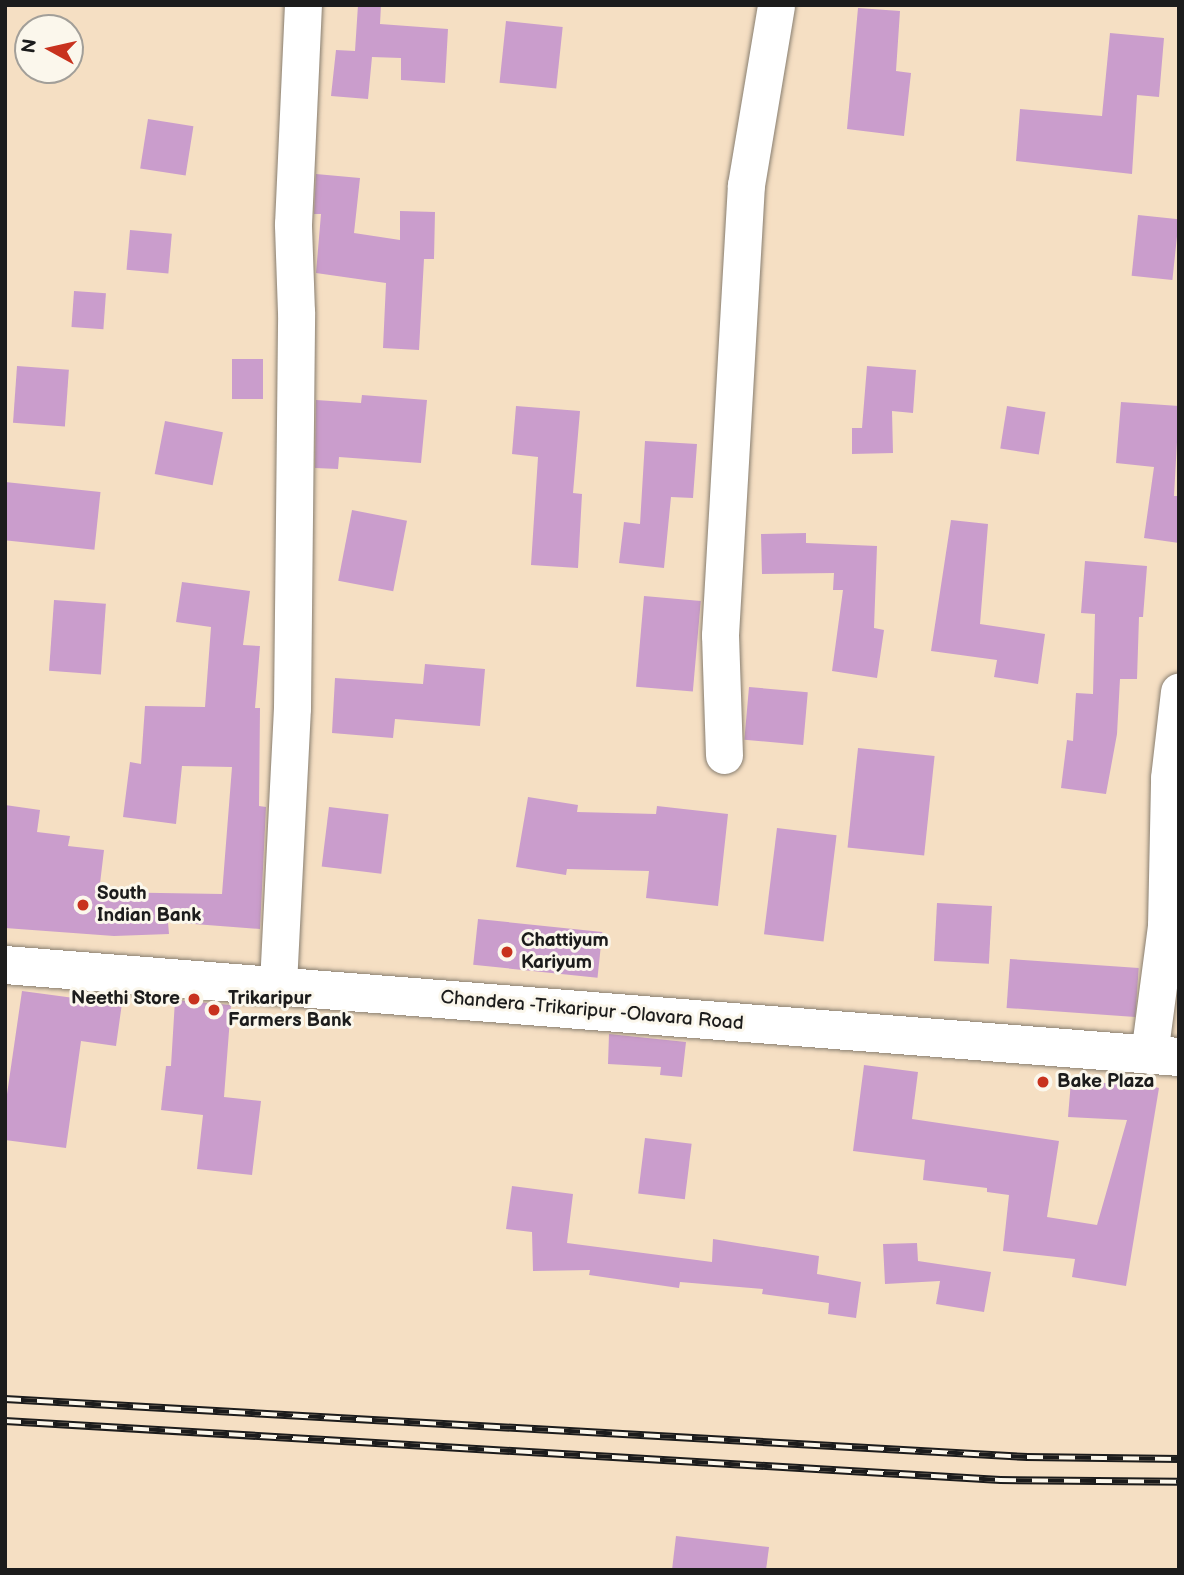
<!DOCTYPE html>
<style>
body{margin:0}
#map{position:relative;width:1184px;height:1575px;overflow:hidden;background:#f5dfc3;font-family:"Balsamiq Sans",sans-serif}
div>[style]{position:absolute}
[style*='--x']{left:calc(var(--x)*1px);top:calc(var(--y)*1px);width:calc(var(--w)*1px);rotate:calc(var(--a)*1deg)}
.building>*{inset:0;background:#ca9dcc;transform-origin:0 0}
.roads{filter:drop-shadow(0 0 2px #887e70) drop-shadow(0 0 2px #887e70)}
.minor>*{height:37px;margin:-18.5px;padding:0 18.5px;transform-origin:18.5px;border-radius:18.5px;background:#fff}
.major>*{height:38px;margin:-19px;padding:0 19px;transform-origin:19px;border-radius:19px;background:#fff}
.rail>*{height:8px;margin-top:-4px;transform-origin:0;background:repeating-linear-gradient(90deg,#fbf7ec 0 16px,#1c1c1c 0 32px);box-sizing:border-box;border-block:2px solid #1c1c1c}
.dots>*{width:19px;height:19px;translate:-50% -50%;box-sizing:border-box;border:4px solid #fbf7ec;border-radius:50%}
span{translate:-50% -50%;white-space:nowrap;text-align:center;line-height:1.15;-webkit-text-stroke:6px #fbf7ec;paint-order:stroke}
.poi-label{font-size:19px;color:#1c1c1c;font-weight:700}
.left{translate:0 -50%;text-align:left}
.right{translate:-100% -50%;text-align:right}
.street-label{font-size:19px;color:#1c1c1c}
.frame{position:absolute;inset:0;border:7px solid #1c1c1c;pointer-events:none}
.north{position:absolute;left:14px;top:14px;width:70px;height:70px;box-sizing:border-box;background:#fbf7ec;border:2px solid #a29f99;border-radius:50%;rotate:278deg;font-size:19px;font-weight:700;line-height:28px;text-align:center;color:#1c1c1c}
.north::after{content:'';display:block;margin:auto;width:24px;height:32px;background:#c8321e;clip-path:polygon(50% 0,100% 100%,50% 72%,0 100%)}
</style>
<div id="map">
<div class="building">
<div style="clip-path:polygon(358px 5px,381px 5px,380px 24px,448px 29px,445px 83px,401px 80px,401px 58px,372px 57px,368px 99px,331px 96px,336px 50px,355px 51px)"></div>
<div style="clip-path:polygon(858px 8px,900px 11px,896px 71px,911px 73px,904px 136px,847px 129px)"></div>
<div style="left:506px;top:21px;width:57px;height:62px;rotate:6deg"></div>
<div style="clip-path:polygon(1110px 33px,1164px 38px,1159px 97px,1137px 95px,1132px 174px,1016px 161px,1020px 109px,1102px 116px)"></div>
<div style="left:148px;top:119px;width:46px;height:50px;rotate:9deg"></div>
<div style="clip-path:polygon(316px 174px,360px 178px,354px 233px,400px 240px,400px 211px,435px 212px,434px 259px,424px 259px,419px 350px,383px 348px,386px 283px,316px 273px,321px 214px,314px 214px)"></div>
<div style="left:1138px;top:215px;width:41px;height:61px;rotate:6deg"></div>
<div style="left:130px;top:230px;width:42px;height:40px;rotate:5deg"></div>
<div style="left:74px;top:291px;width:32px;height:36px;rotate:4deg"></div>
<div style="left:232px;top:359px;width:31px;height:40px"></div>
<div style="left:17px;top:366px;width:52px;height:57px;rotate:4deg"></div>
<div style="clip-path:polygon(867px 366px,916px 370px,913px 413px,892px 411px,893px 453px,852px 454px,852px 428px,862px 428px)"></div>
<div style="clip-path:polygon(362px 395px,427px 400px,421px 463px,339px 457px,338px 469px,315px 468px,316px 400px,361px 403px)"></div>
<div style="clip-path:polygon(1121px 402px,1179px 406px,1174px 496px,1179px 496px,1179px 543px,1144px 538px,1154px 467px,1116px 463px)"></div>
<div style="clip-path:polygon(516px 406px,580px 411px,573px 493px,582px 494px,578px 568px,531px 565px,538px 457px,512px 454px)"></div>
<div style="left:1007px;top:406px;width:39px;height:43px;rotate:9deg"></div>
<div style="left:165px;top:421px;width:59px;height:54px;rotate:11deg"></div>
<div style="clip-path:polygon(645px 441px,697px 444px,693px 498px,671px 497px,664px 568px,619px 563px,624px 522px,640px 524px)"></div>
<div style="left:5px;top:482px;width:96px;height:58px;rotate:6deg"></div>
<div style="left:352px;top:510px;width:56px;height:72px;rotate:11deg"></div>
<div style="clip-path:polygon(951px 520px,988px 524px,980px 624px,1045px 634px,1038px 684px,994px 677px,997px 660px,931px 651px)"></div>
<div style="clip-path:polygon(806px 533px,806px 543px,877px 546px,874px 628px,884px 630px,877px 678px,832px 671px,843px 590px,833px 590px,834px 573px,762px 574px,761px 534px)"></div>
<div style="clip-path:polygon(1085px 561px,1147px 566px,1143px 617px,1139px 617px,1137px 679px,1120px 679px,1117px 734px,1106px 794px,1061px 788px,1067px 740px,1073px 741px,1076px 693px,1093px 694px,1095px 614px,1081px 613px)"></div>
<div style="clip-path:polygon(182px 582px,250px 591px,243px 645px,260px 646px,255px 708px,260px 708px,259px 806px,266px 807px,260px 929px,168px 922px,169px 934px,114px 936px,5px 928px,5px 805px,40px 810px,37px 832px,70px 836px,68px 846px,104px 850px,99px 892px,222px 894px,232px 767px,182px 766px,176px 824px,123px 817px,130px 762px,141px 764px,145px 706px,205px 707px,211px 627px,176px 622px)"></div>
<div style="left:644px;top:596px;width:57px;height:91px;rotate:5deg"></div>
<div style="left:54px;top:600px;width:52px;height:71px;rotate:4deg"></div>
<div style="clip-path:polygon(425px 664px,485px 669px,480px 726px,395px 719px,393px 738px,332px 733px,335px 678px,423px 684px)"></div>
<div style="left:749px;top:687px;width:59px;height:53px;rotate:5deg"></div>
<div style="left:858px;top:748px;width:77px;height:100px;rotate:6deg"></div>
<div style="clip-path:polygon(528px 797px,578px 805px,577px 812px,656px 814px,657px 806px,728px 814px,718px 906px,646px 898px,649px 871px,567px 869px,566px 875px,516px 867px)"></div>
<div style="left:329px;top:807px;width:60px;height:60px;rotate:7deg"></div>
<div style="left:777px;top:828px;width:60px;height:107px;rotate:7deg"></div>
<div style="left:937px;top:903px;width:55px;height:58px;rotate:3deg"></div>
<div style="left:478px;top:919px;width:125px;height:46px;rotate:6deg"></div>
<div style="left:1010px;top:959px;width:129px;height:49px;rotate:4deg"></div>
<div style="clip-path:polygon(22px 991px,89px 1000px,90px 994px,123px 996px,116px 1046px,81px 1041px,66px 1148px,5px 1140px,5px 1108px)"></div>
<div style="clip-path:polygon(175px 1000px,231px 1005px,224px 1097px,261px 1101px,252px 1175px,197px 1169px,203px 1115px,161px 1110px,166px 1066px,171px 1066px)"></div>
<div style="clip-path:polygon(609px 1034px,686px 1042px,682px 1077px,660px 1075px,661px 1067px,608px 1064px)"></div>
<div style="clip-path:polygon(864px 1065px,918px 1072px,912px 1119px,1059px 1141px,1047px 1217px,1097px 1225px,1127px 1120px,1068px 1117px,1071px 1081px,1120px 1084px,1121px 1078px,1159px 1088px,1126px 1286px,1072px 1277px,1075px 1259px,1003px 1251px,1009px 1195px,987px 1192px,987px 1188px,923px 1180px,925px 1160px,853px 1151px)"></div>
<div style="left:645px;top:1138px;width:47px;height:56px;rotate:7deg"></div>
<div style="clip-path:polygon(512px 1186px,573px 1194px,567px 1243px,712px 1262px,713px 1239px,819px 1256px,817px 1274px,861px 1282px,856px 1318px,828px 1314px,829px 1303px,762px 1294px,763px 1289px,680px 1282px,679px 1288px,589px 1275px,590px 1270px,533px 1271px,532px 1232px,506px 1229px)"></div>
<div style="clip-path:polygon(917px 1243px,918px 1261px,991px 1272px,984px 1312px,936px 1304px,940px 1281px,885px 1284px,883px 1244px)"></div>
<div style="clip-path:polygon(676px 1536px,769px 1547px,766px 1570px,672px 1570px)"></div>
</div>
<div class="roads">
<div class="minor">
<div style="--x:724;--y:755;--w:120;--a:-91.9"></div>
<div style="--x:720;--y:635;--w:451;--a:-86.7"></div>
<div style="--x:746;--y:185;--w:182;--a:-80.5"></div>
<div style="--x:278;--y:984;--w:276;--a:-87.1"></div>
<div style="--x:292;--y:708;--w:396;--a:-89.4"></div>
<div style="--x:296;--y:312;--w:88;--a:-92"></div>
<div style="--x:293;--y:224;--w:219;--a:-87.4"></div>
<div style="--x:1149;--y:1055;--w:130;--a:-82.5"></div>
<div style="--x:1166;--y:926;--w:148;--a:-88.8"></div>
<div style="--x:1169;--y:778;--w:87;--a:-83.4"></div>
</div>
<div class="major">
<div style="--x:5;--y:965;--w:1178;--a:4.48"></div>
</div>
</div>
<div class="rail">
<div style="--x:5;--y:1399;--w:1024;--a:3.25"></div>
<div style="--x:1027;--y:1457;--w:152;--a:0.8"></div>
<div style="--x:5;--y:1421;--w:997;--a:3.39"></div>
<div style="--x:1000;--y:1480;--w:179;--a:0.6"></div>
</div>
<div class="dots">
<div style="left:83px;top:905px;background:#c8321e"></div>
<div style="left:507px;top:952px;background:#c8321e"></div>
<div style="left:194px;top:999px;background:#c8321e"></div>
<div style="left:214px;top:1010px;background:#c8321e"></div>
<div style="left:1043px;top:1082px;background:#c8321e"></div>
</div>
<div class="poi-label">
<span class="left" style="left:97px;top:905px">South<br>Indian Bank</span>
<span class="left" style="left:521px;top:952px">Chattiyum<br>Kariyum</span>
<span class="right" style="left:180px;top:999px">Neethi Store</span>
<span class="left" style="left:228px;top:1010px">Trikaripur<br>Farmers Bank</span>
<span class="left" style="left:1057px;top:1082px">Bake Plaza</span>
</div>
<div class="street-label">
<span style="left:592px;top:1011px;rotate:5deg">Chandera -Trikaripur -Olavara Road</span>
</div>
<div class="frame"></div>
<div class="north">N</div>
</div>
